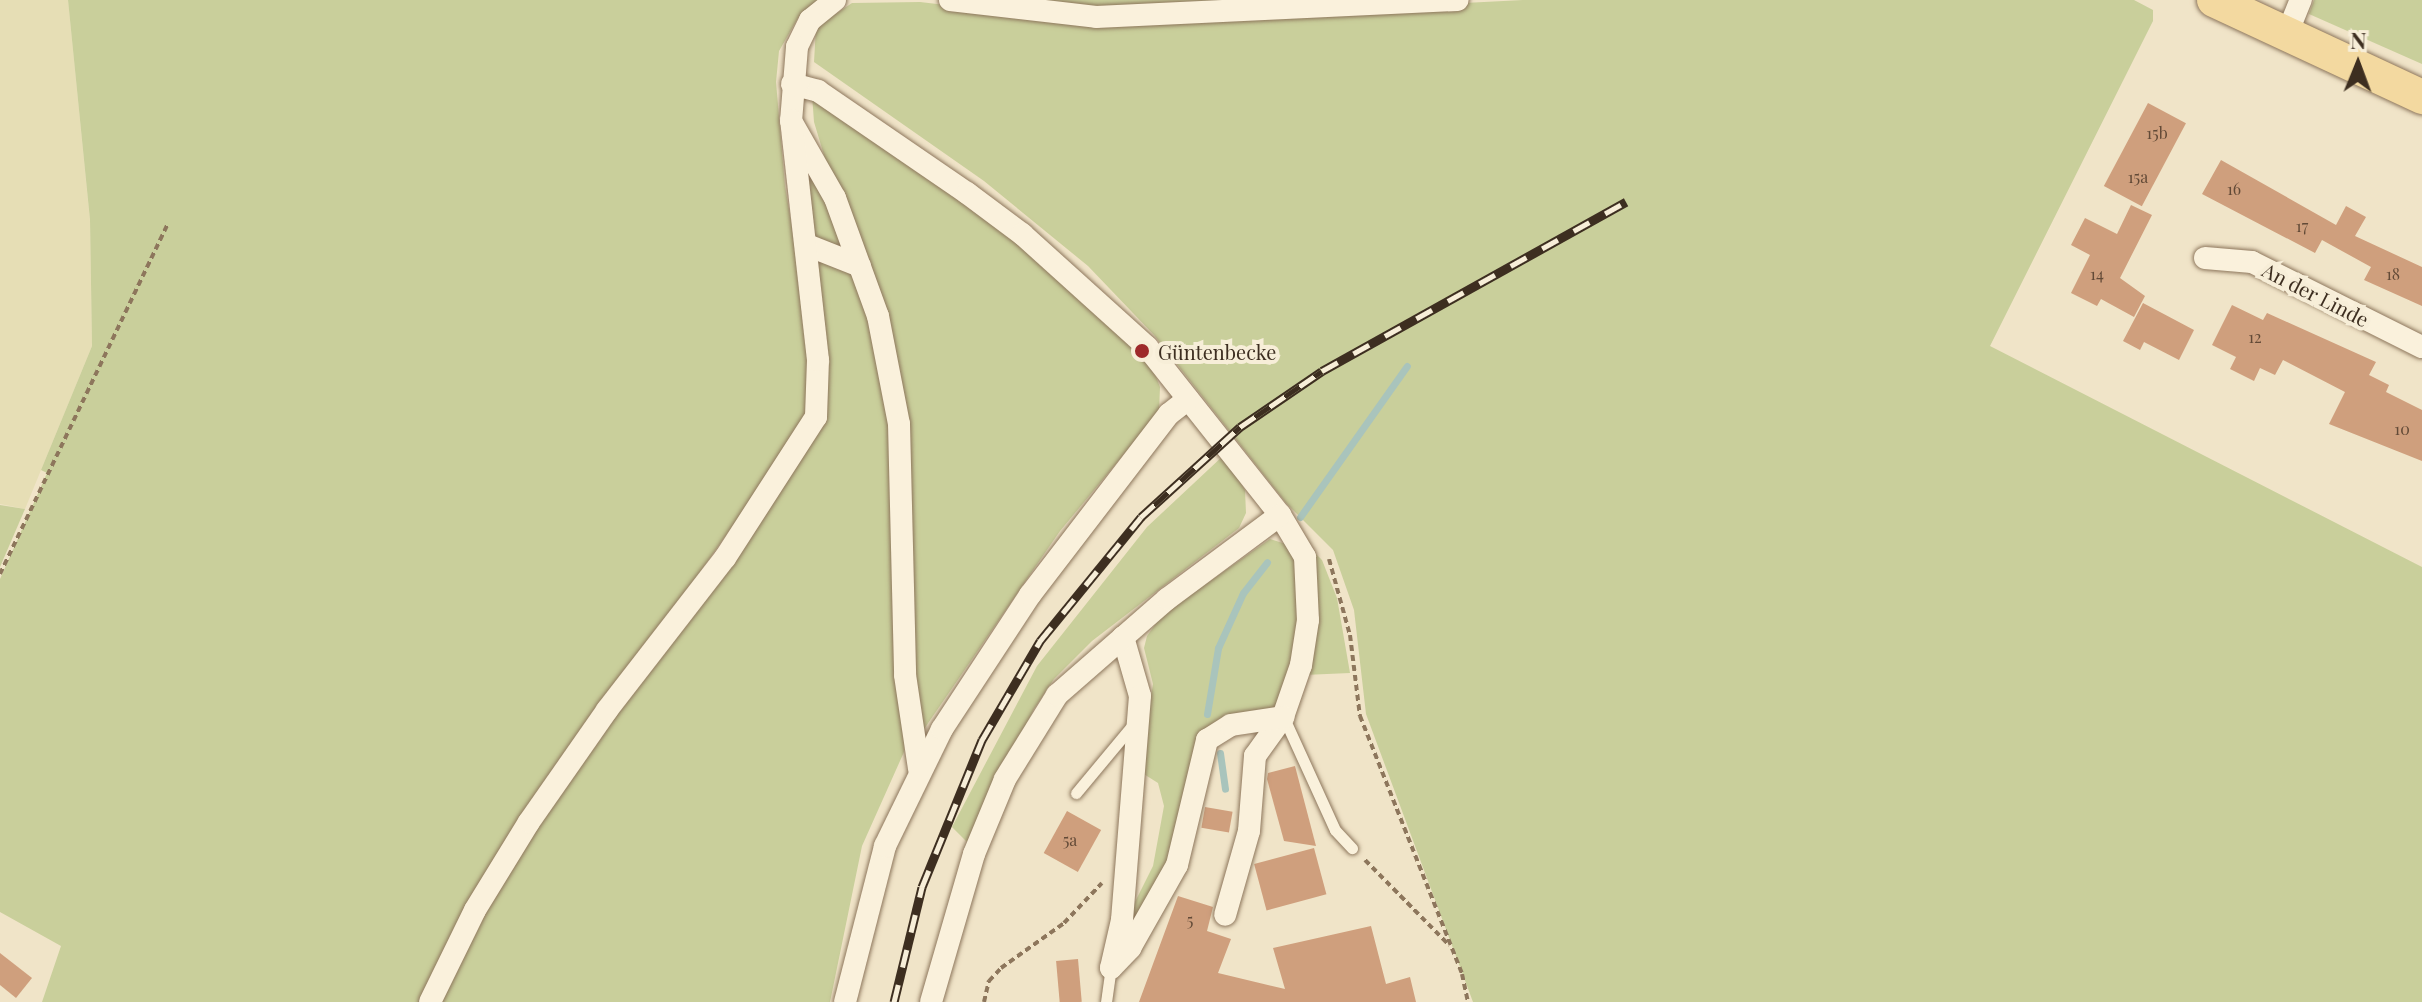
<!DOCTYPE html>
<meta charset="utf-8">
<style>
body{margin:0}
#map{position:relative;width:2422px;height:1002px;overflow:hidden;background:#f0e4c8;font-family:"Playfair Display",serif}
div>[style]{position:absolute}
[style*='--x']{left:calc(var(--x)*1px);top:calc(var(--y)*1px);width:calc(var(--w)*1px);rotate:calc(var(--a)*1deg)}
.farmland>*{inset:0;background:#e6deb5}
.green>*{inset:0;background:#c9cf9b}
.stream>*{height:7px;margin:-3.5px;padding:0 3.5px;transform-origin:3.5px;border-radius:3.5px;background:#a9c4bc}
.building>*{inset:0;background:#cf9f7d;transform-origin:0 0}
.path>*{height:4px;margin-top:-2px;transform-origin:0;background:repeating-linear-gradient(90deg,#8d765c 0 6px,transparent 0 10px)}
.roads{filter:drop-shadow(0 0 2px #8d765c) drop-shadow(0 0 2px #8d765c)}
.service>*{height:11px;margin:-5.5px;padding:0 5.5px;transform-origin:5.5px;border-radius:5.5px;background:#faf1dc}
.minor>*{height:22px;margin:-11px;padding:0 11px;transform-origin:11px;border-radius:11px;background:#faf1dc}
.primary>*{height:34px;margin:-17px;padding:0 17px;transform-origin:17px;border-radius:17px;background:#f3d9a0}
.rail>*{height:9px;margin-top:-4.5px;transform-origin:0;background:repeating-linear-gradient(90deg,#f7eed8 0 18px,#3d2e20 0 36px);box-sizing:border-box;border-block:2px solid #3d2e20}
.dots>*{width:22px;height:22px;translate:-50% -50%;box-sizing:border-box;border:4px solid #f7eed8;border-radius:50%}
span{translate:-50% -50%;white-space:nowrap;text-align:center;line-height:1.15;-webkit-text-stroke:8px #f7eed8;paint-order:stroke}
.number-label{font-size:16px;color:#624a37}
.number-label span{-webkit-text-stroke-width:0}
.street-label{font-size:20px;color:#3d2e20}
.poi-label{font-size:20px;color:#3d2e20}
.left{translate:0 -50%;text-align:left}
.north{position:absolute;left:2318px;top:24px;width:80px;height:80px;-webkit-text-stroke:6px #f7eed8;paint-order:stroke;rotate:1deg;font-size:22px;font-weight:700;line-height:32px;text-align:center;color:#3d2e20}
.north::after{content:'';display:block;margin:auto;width:28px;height:36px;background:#3d2e20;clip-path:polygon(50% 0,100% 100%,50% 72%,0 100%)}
</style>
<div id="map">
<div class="farmland">
<div style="clip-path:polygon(0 0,68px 0,90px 221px,92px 346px,25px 509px,0 504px)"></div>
</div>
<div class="green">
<div style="clip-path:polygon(68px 0,819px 0,798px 18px,779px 51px,776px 82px,785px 186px,805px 303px,811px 415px,526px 818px,425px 1002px,42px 1002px,61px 946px,0 912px,0 579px,47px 473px,41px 470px,92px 346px,90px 220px)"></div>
<div style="clip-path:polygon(1001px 0,1345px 0,1098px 11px)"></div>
<div style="clip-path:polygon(1523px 0,2134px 0,2153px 10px,2153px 21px,1990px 346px,2422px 567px,2422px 1002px,1473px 1002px,1366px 714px,1354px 610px,1333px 550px,1286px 503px,1154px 335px,1088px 266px,984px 181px,814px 62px,816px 27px,852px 3px,920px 2px,1092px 22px)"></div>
<div style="clip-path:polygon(2314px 0,2422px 0,2422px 64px,2309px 14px)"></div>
<div style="clip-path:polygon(812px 94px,969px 203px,1074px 290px,1151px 364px,1160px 387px,1159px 412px,1060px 531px,922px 732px,911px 674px,905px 423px,814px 122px)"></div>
<div style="clip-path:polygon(807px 157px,871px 316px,893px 423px,907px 722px,904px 752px,862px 846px,830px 1002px,438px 1002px,481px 913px,534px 826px,820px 418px)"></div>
<div style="clip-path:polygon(1224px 455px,1245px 490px,1246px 513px,1239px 528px,1092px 641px,1054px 679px,1034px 709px,967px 842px,952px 827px,1037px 666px,1147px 527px)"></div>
<div style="clip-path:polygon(0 505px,25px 509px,0 567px)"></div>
<div style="clip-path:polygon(1270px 539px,1289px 545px,1300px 567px,1300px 622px,1280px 702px,1275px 710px,1217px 724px,1175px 848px,1133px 931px,1131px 910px,1153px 866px,1164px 806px,1158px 783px,1139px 771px,1153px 684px,1144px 648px,1147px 636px,1162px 615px)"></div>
<div style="clip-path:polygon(1314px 552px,1322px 560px,1337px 598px,1350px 673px,1304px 675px)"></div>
</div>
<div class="stream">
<div style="--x:1300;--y:517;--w:185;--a:-54.7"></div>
<div style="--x:1207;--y:714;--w:67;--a:-80.5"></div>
<div style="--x:1218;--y:648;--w:60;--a:-65.6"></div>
<div style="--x:1243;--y:593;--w:39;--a:-52"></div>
<div style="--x:1220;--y:753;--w:36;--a:82"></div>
</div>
<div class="building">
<div style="left:2148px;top:103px;width:43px;height:94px;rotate:28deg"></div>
<div style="clip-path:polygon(2221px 160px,2336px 225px,2346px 206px,2366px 217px,2355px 236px,2422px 267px,2422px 306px,2364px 280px,2371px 267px,2322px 240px,2315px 253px,2202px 194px)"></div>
<div style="clip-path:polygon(2131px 205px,2152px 215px,2120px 278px,2145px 296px,2134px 317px,2101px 299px,2097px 306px,2071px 293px,2090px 255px,2071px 245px,2085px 218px,2117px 234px)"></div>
<div style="clip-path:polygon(2143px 303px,2194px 330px,2179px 360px,2144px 342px,2140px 350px,2123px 341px)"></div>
<div style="clip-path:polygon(2232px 305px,2263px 320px,2267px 313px,2376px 362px,2369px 375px,2389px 385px,2386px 392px,2422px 410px,2422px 461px,2329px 424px,2345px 392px,2283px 360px,2275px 375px,2260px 368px,2254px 381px,2230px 369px,2236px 357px,2212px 345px)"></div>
<div style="clip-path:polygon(1295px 766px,1316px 846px,1284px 841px,1267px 779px,1268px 773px)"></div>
<div style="left:1205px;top:807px;width:28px;height:21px;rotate:10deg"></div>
<div style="left:1067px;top:811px;width:39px;height:48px;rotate:29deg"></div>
<div style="left:1314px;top:848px;width:48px;height:62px;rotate:75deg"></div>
<div style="clip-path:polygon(1178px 896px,1213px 907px,1207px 931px,1231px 939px,1218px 973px,1285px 989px,1273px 948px,1371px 926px,1386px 984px,1410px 977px,1416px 1002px,1139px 1002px)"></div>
<div style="clip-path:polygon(0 953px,32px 978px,16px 998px,0 985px)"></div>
<div style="left:1078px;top:959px;width:43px;height:22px;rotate:85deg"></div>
</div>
<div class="path">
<div style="--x:1329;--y:559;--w:79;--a:74.6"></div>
<div style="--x:1350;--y:635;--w:82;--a:83"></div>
<div style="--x:1360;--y:716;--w:277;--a:68.4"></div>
<div style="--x:1462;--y:974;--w:29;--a:78"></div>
<div style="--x:0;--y:574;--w:388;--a:-64.4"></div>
<div style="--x:1365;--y:860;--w:120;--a:45.3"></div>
<div style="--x:984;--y:1002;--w:22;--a:-77"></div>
<div style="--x:989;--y:981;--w:18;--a:-47"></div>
<div style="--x:1001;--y:968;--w:77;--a:-35.5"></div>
<div style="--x:1064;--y:923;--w:55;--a:-46.5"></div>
</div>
<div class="roads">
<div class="service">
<div style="--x:1284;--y:718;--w:123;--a:65.5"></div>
<div style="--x:1335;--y:830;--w:25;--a:47"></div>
<div style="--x:1076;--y:793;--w:94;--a:-50.2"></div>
<div style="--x:1106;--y:1002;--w:34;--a:-82"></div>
</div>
<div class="minor">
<div style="--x:835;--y:0;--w:32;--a:141"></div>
<div style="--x:810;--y:20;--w:30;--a:116"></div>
<div style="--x:797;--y:47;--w:74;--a:94.6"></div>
<div style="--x:791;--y:121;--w:89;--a:60.3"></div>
<div style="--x:835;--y:198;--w:126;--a:70"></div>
<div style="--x:878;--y:316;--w:110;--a:79"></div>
<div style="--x:899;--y:424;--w:251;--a:88.6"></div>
<div style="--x:905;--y:675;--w:95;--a:81.5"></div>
<div style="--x:950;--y:0;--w:147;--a:6.6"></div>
<div style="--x:1096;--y:17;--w:362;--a:-2.7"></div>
<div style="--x:2287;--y:34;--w:37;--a:-68"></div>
<div style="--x:792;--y:84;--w:27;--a:15"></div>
<div style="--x:818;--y:91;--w:181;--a:34.4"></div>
<div style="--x:967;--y:193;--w:69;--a:36.7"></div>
<div style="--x:1022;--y:234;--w:169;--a:42.1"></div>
<div style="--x:1147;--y:347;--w:214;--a:51.6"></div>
<div style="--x:1280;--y:515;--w:49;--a:59.2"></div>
<div style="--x:1305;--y:557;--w:63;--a:87.3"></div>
<div style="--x:1308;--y:620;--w:46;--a:98.8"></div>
<div style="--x:1301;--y:665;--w:55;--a:109.1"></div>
<div style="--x:1283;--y:717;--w:48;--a:125.7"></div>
<div style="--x:1255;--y:756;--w:75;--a:94.6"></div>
<div style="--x:1249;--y:831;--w:87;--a:105.9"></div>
<div style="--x:807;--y:245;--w:57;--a:21.6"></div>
<div style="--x:2205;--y:258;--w:47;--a:4.9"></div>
<div style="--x:2252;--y:262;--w:190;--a:26.6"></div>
<div style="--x:1123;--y:637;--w:61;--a:73.9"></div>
<div style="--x:1140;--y:696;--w:225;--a:94.6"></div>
<div style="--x:1122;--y:920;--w:49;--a:102.9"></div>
<div style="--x:1111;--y:968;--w:28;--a:-46"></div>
<div style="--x:1130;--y:948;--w:95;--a:-60.5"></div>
<div style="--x:1177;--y:865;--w:129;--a:-76.5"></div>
<div style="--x:1207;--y:740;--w:28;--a:-32"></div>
<div style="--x:1231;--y:725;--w:53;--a:-8.7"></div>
<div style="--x:430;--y:1002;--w:102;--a:-63.9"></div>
<div style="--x:475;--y:910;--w:103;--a:-58.5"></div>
<div style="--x:529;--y:822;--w:136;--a:-55.1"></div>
<div style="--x:607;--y:710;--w:192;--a:-52.2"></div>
<div style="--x:725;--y:558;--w:168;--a:-57.2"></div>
<div style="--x:816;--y:417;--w:57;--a:-88"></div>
<div style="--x:818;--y:360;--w:241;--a:-96.4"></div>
<div style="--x:845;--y:1002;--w:161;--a:-75.6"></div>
<div style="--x:885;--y:846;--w:130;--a:-64"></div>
<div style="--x:942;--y:729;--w:160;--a:-56.7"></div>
<div style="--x:1030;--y:595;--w:228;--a:-52.5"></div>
<div style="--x:1169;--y:414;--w:24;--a:-38"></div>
<div style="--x:931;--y:1002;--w:154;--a:-73.8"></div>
<div style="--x:974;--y:854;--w:81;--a:-67.5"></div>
<div style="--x:1005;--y:779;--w:99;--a:-58.2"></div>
<div style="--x:1057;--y:695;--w:146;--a:-41.1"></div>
<div style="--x:1167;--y:599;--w:141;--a:-36.6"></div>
</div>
<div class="primary">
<div style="--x:2214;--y:0;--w:230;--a:25"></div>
</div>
</div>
<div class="rail">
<div style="--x:894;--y:1002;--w:118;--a:-76.3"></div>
<div style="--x:922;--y:887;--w:159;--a:-67.8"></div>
<div style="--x:982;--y:740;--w:115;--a:-59.6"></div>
<div style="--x:1040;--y:641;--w:160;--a:-50.8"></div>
<div style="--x:1141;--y:517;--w:134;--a:-42.3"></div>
<div style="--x:1240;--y:427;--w:99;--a:-34.3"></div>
<div style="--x:1322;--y:371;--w:348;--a:-29.1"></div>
</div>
<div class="dots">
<div style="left:1142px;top:351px;background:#9e2a2b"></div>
</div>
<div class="number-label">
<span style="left:2157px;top:133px">15b</span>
<span style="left:2138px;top:177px">15a</span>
<span style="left:2234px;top:189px">16</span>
<span style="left:2302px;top:226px">17</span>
<span style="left:2097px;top:274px">14</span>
<span style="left:2393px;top:274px">18</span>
<span style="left:2255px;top:337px">12</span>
<span style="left:2402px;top:429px">10</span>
<span style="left:1070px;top:840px">5a</span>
<span style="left:1190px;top:920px">5</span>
</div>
<div class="street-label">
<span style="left:2316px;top:294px;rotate:27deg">An der Linde</span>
</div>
<div class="poi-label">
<span class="left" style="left:1158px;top:351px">Güntenbecke</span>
</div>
<div class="north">N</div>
</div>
